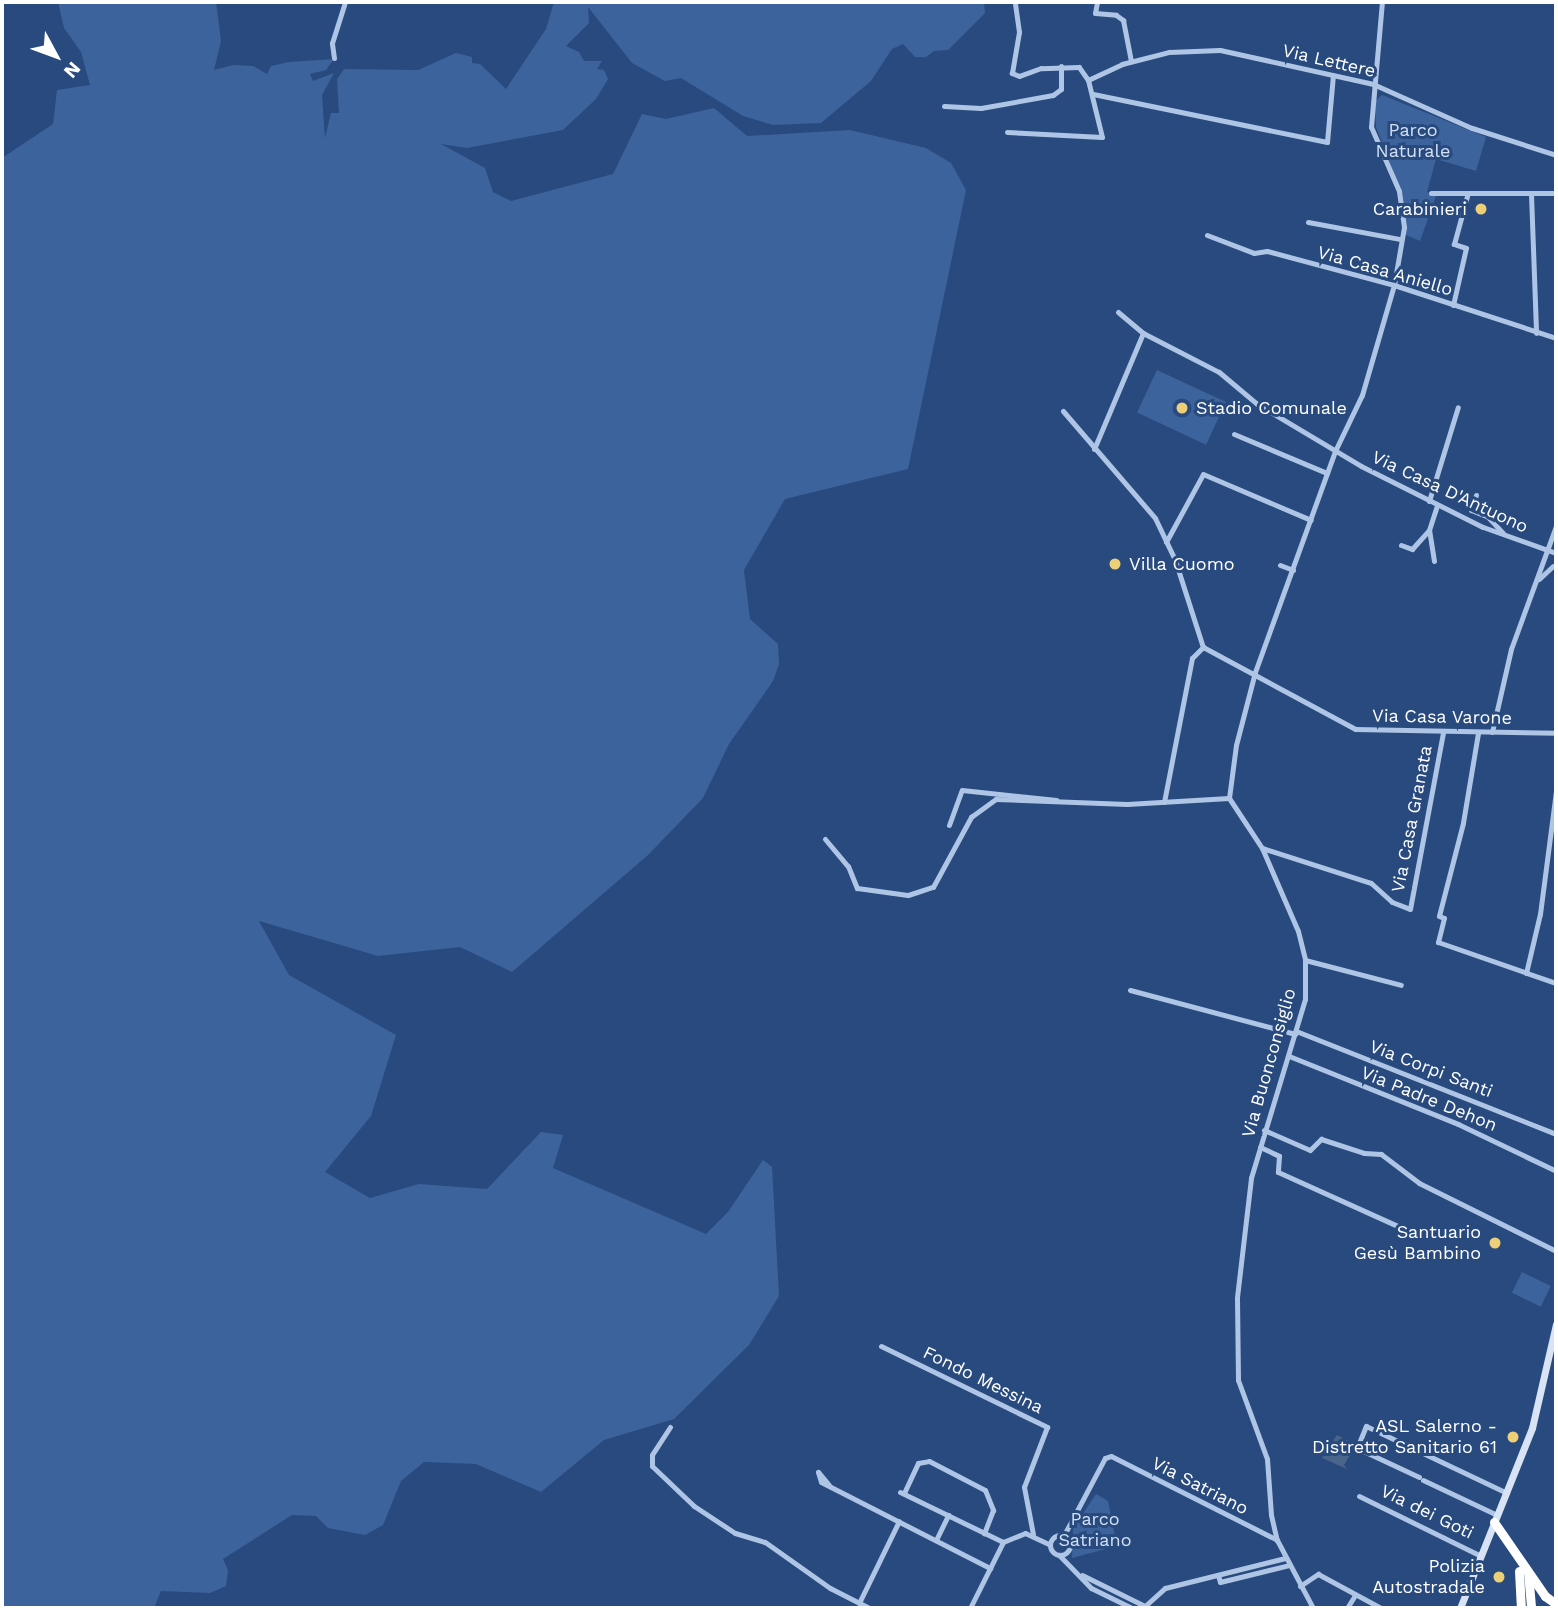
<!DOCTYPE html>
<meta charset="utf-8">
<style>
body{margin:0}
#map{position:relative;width:1558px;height:1610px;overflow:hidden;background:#284a7e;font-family:"Work Sans",sans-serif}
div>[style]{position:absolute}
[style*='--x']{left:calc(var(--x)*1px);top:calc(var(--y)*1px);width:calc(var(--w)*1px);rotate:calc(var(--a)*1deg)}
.green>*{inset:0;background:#3d639c;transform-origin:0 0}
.water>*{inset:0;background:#4b648a}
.minor>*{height:5px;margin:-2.5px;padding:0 2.5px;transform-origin:2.5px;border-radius:2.5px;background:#afc5e5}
.minor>.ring{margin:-2.5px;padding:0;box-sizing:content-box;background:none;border:5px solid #afc5e5;border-radius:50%}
.secondary>*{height:7px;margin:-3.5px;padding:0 3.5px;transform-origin:3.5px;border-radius:3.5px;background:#d8e3f5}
.motorway>*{height:9px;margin:-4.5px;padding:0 4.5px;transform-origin:4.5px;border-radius:4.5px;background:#fff}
.dots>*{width:19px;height:19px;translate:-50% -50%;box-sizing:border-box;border:4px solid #284a7e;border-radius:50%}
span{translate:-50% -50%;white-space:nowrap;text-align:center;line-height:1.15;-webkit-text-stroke:6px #284a7e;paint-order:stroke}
.street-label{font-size:18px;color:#fff}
.park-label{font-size:18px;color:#d2e0f4}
.poi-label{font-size:18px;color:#fff}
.right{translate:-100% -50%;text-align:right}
.left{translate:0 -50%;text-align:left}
.frame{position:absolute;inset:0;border:4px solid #fff;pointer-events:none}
.north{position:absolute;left:21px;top:21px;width:70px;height:70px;-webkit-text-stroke:5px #284a7e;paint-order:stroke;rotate:131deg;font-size:19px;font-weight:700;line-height:28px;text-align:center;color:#fff}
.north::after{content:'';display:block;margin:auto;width:24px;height:32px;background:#fff;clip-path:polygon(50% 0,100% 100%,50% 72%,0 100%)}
</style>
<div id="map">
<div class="green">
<div style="clip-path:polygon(58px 2px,216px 2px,221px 41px,214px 70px,233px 65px,253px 66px,267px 74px,271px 66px,289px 62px,334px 59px,326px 70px,310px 74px,313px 81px,334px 73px,322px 95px,325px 138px,331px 113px,339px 113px,337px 79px,344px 69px,418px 70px,456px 53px,472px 57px,472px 63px,480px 64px,506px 89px,546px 29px,554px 2px,984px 2px,985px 13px,948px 50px,934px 51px,926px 57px,915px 57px,903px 44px,892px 49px,871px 81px,821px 123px,773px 125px,743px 116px,681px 78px,665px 81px,632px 63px,588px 7px,589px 23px,566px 46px,579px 52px,584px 61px,602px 61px,597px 69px,604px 70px,608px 79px,596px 99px,563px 130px,467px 148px,441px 144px,485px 168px,493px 192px,511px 201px,613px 174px,642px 114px,666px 119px,714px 108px,747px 136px,850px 130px,926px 148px,951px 163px,966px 190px,908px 469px,785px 499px,744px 570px,750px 619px,778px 644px,779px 664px,773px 681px,729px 744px,703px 798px,648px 855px,512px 972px,460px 947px,378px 956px,259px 921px,289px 975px,396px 1035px,371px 1116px,325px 1172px,370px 1198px,419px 1184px,487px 1189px,541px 1132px,563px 1135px,553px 1168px,706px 1234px,728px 1212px,763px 1160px,772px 1167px,779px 1296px,749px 1345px,674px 1419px,604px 1440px,541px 1492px,476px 1464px,424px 1462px,401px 1481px,383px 1525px,365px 1535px,328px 1528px,316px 1516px,292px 1515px,223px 1559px,228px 1570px,226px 1586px,210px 1593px,161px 1591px,154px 1608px,2px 1608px,2px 158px,53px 124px,57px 90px,90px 85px,81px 52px,64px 28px)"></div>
<div style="clip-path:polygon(1382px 95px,1486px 137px,1476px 171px,1436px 159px,1427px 192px,1436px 196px,1420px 241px,1406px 235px,1400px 188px,1376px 127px,1375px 101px)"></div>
<div style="left:1157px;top:370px;width:76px;height:47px;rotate:25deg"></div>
<div style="left:1522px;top:1272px;width:32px;height:23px;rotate:26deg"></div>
<div style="clip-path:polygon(1096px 1494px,1108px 1501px,1117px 1546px,1072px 1558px,1073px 1529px)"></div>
</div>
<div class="water">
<div style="clip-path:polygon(1337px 1435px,1356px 1445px,1344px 1465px,1347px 1469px,1322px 1458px)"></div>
</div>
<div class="minor">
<div style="--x:1097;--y:2;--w:11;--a:100"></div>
<div style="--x:1095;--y:13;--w:21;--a:5"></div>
<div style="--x:1116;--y:15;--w:9;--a:36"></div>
<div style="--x:1123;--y:20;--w:42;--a:79"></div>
<div style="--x:334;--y:58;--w:15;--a:-98"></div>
<div style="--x:332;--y:43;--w:43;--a:-72.4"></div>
<div style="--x:1088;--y:80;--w:38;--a:-25"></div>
<div style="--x:1122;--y:64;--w:49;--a:-14.3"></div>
<div style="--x:1169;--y:52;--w:51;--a:-2.2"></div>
<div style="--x:1220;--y:50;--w:157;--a:12.5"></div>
<div style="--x:1373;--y:84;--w:108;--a:24"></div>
<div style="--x:1472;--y:128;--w:88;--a:17.8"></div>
<div style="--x:1093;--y:94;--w:239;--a:11.6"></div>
<div style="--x:1327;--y:142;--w:67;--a:-84.9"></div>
<div style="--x:944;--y:106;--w:37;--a:3"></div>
<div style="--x:981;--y:108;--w:73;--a:-10.2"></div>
<div style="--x:1053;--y:95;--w:10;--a:-37"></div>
<div style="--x:1061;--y:89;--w:23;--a:-90"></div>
<div style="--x:1007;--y:132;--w:95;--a:3"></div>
<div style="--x:1102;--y:137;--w:59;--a:-103.8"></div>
<div style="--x:1088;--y:80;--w:16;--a:-125"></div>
<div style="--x:1079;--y:67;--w:38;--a:178"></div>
<div style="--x:1041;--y:68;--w:23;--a:160"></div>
<div style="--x:1019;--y:76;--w:8;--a:-157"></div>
<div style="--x:1012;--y:73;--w:42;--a:-80.3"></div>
<div style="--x:1019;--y:32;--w:30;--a:-98"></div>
<div style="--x:1431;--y:193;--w:125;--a:0"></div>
<div style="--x:1531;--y:194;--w:139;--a:87.9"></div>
<div style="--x:1308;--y:222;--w:94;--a:10.5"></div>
<div style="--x:1207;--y:235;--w:50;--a:21"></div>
<div style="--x:1254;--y:253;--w:13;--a:-9"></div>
<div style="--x:1267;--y:251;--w:131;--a:15"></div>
<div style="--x:1394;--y:285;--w:170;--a:18.1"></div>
<div style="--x:1453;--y:305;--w:58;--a:-77.2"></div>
<div style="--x:1466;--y:248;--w:13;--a:-162"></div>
<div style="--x:1454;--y:244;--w:50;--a:-74.8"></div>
<div style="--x:1118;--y:312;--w:33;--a:40"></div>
<div style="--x:1143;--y:333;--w:85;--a:27.2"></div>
<div style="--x:1219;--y:372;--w:50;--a:40.1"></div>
<div style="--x:1257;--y:404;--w:121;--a:30.8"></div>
<div style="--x:1361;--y:466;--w:136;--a:26.6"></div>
<div style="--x:1483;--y:527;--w:77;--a:19.6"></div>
<div style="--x:1063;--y:411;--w:141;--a:49.3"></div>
<div style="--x:1155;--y:518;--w:47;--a:64.5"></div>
<div style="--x:1175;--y:560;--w:91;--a:72.2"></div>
<div style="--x:1234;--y:434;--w:101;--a:22.8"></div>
<div style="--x:1094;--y:449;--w:126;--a:-67.1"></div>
<div style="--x:1476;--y:495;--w:16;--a:108"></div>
<div style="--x:1471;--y:510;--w:18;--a:22"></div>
<div style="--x:1488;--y:517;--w:22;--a:47"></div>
<div style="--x:1429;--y:501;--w:98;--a:-72.9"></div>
<div style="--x:1166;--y:542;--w:77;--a:-61.4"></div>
<div style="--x:1203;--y:474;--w:117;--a:23.1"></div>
<div style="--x:1401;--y:545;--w:12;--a:20"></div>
<div style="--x:1412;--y:549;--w:25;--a:-48"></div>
<div style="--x:1434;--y:561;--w:31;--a:-99"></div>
<div style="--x:1429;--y:530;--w:25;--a:-72"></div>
<div style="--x:1280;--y:565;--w:14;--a:21"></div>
<div style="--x:1539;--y:579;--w:19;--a:-43"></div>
<div style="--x:1203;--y:647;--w:173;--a:28.3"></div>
<div style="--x:1355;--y:729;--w:201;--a:1.1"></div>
<div style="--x:1492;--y:732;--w:85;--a:-77.1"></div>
<div style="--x:1511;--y:649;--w:131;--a:-69.9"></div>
<div style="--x:1478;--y:733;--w:91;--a:99.5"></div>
<div style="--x:1463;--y:823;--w:96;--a:104.5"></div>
<div style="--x:1439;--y:916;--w:5;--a:22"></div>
<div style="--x:1444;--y:918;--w:25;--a:104"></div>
<div style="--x:1438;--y:942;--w:125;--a:19.2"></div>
<div style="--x:1229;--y:798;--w:60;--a:56.6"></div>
<div style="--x:1262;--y:848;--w:90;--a:66.6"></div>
<div style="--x:1298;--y:931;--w:30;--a:76"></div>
<div style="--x:1305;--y:960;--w:39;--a:90"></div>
<div style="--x:1305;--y:999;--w:187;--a:106.8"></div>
<div style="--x:1251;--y:1178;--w:121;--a:96.7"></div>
<div style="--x:1237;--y:1298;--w:82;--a:89.3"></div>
<div style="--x:1238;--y:1380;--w:84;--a:69.8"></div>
<div style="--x:1267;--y:1459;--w:56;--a:85.9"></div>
<div style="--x:1271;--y:1515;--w:26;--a:77"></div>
<div style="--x:1277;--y:1540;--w:77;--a:62.1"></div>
<div style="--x:1229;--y:798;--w:53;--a:-82.5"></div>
<div style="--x:1236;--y:745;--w:75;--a:-75.4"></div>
<div style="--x:1255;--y:672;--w:235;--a:-70.1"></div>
<div style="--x:1335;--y:451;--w:62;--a:-64.3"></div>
<div style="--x:1362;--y:395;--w:115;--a:-73.8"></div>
<div style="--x:1394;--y:285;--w:59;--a:-80.2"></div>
<div style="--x:1404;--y:227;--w:36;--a:-98"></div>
<div style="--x:1399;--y:191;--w:70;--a:-113.6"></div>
<div style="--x:1371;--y:127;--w:125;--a:-85"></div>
<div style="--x:1164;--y:802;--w:147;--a:-79"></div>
<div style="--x:1192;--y:658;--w:16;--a:-45"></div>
<div style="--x:949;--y:825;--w:37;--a:-70"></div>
<div style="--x:962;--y:790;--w:95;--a:6.1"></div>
<div style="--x:825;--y:839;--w:35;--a:50"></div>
<div style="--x:848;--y:866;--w:24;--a:68"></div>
<div style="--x:857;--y:888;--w:51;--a:7.8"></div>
<div style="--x:908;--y:895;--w:26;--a:-18"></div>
<div style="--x:933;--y:887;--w:80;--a:-61.5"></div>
<div style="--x:971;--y:817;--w:31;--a:-36"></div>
<div style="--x:996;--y:799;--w:131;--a:2.2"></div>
<div style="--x:1127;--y:804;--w:102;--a:-3.4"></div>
<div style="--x:1262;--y:848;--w:114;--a:17.8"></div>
<div style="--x:1371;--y:883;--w:28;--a:42"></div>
<div style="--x:1392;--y:902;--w:19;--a:21"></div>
<div style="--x:1410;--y:909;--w:179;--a:-79.4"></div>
<div style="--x:1305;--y:960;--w:99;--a:14.6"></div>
<div style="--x:1526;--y:973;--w:61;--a:-76.7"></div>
<div style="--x:1540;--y:914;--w:124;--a:-82.6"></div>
<div style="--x:1130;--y:990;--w:171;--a:14.9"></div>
<div style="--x:1296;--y:1031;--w:280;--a:21.6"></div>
<div style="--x:1289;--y:1056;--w:182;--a:21.9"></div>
<div style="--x:1458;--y:1124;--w:109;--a:25.6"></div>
<div style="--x:1264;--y:1130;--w:50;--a:23.5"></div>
<div style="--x:1310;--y:1150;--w:16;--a:-45"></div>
<div style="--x:1321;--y:1139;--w:45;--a:18"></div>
<div style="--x:1364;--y:1153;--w:17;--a:3"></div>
<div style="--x:1381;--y:1154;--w:48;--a:37.3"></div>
<div style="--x:1419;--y:1183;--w:153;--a:26.4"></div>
<div style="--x:1260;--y:1147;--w:21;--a:25"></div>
<div style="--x:1279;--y:1156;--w:16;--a:94"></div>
<div style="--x:1278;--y:1172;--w:134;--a:24.3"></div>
<div style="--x:881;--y:1346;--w:185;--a:26"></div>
<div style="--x:1047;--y:1427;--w:64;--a:111"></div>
<div style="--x:1024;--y:1487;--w:48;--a:79.2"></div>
<div style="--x:670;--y:1427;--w:33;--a:123"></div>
<div style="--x:652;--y:1455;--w:11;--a:90"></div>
<div style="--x:652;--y:1466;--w:58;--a:43.6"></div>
<div style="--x:694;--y:1506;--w:49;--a:33.4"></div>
<div style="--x:735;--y:1533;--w:31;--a:17"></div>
<div style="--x:765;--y:1542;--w:80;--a:35.3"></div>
<div style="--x:830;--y:1588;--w:44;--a:27.1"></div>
<div style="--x:1419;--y:1477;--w:68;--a:-154.9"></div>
<div style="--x:1357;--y:1448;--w:24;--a:-68"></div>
<div style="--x:1366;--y:1426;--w:156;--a:25.4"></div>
<div style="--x:1423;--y:1480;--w:82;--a:25.3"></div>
<div style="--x:829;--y:1485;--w:17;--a:-130"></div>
<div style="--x:818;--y:1472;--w:10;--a:73"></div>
<div style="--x:821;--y:1482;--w:190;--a:27"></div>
<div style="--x:900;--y:1492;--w:114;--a:25.9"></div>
<div style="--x:904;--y:1493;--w:33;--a:-65"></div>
<div style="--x:918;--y:1463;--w:11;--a:-10"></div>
<div style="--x:929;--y:1461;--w:63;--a:27.4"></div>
<div style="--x:985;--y:1490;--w:22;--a:68"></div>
<div style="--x:993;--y:1510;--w:25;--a:111"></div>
<div style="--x:1359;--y:1496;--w:136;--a:26.2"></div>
<div class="ring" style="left:1050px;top:1535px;width:15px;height:15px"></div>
<div style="--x:1064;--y:1535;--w:87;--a:-62"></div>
<div style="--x:1105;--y:1458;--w:6;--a:-18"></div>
<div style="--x:1111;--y:1456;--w:186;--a:26.8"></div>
<div style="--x:936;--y:1540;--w:28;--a:-64"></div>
<div style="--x:1059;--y:1555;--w:46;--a:45.9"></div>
<div style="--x:1091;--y:1588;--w:46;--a:26"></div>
<div style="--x:1082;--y:1575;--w:70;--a:26.2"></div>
<div style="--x:1218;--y:1575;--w:7;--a:74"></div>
<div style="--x:1220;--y:1582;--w:71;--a:-13.8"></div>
<div style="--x:1300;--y:1586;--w:22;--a:-34"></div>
<div style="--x:1318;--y:1574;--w:72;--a:28.4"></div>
<div style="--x:859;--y:1603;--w:91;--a:-64"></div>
<div style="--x:1145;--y:1606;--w:27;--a:-42"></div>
<div style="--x:1165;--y:1588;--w:124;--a:-14"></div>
<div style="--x:970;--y:1608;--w:74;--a:-63.4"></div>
<div style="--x:1003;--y:1542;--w:24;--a:-22"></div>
<div style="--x:1025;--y:1533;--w:26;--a:25"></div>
<div style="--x:1347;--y:1608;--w:15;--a:-58"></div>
</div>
<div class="secondary">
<div style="--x:1460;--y:1608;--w:194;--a:-68.2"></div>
<div style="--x:1532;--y:1428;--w:107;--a:-77"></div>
</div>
<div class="motorway">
<div style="--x:1494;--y:1522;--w:90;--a:55.4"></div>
<div style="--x:1545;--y:1596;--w:14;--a:36"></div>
<div style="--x:1519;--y:1571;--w:37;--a:87"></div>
<div style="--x:1528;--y:1572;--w:36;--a:85"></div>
</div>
<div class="dots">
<div style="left:1481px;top:209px;background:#eccf76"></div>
<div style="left:1182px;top:408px;background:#eccf76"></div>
<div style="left:1115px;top:564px;background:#eccf76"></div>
<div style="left:1495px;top:1243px;background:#eccf76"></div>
<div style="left:1513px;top:1437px;background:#eccf76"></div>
<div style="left:1499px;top:1577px;background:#eccf76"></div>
</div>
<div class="street-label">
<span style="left:1329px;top:61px;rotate:13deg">Via Lettere</span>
<span style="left:1385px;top:271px;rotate:16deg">Via Casa Aniello</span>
<span style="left:1450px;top:492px;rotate:25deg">Via Casa D'Antuono</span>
<span style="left:1442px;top:717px;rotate:1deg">Via Casa Varone</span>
<span style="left:1412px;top:819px;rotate:-79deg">Via Casa Granata</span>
<span style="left:1269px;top:1063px;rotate:-74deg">Via Buonconsiglio</span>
<span style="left:1431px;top:1069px;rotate:21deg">Via Corpi Santi</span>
<span style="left:1429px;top:1099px;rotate:22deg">Via Padre Dehon</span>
<span style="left:983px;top:1380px;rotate:26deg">Fondo Messina</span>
<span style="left:1200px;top:1486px;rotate:27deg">Via Satriano</span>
<span style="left:1427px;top:1512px;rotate:26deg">Via dei Goti</span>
</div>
<div class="park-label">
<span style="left:1413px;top:141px">Parco<br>Naturale</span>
<span style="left:1095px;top:1530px">Parco<br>Satriano</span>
</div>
<div class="poi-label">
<span class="right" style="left:1467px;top:209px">Carabinieri</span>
<span class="left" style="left:1196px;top:408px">Stadio Comunale</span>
<span class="left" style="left:1129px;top:564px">Villa Cuomo</span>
<span class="right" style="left:1481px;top:1243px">Santuario<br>Gesù Bambino</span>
<span class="right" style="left:1497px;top:1437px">ASL Salerno -<br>Distretto Sanitario 61</span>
<span class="right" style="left:1485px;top:1577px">Polizia<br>Autostradale</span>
</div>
<div class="frame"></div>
<div class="north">N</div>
</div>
